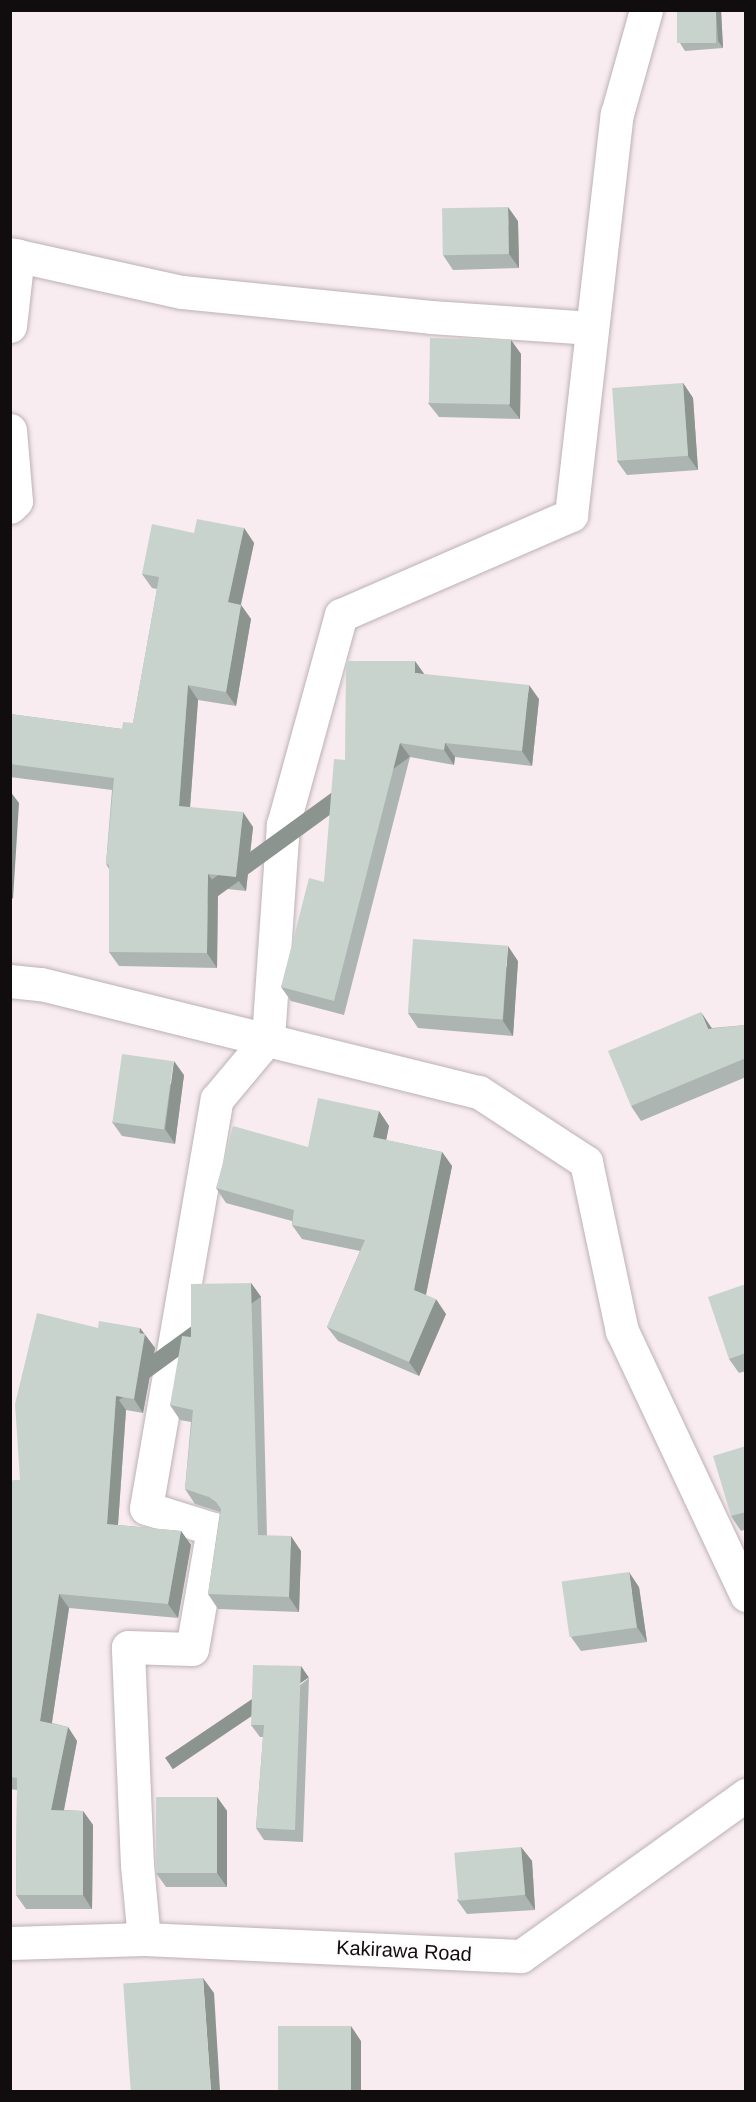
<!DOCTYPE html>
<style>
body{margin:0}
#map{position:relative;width:756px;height:2102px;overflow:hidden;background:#f8ecf0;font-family:Arial,sans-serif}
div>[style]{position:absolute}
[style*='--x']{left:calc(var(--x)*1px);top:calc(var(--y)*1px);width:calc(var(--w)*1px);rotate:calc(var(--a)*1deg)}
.roads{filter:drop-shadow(0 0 2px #bcb1b5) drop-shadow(0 0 2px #bcb1b5)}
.minor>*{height:33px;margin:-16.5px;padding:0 16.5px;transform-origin:16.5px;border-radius:16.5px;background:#fff}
.tertiary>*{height:33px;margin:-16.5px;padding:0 16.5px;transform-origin:16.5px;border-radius:16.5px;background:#fff}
.wall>*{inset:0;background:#acb5b1}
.shaded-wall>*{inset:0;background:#8c9490;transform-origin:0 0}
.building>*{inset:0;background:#c8d3ce;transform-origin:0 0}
span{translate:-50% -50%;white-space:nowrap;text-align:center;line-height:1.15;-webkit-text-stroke:4.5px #fffcfd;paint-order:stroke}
.street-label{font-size:20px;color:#110d0e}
.frame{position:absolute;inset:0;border:12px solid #110d0e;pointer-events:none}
</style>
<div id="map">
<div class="roads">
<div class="minor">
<div style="--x:10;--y:254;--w:176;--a:12.5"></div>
<div style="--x:182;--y:292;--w:250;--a:5.7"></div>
<div style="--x:431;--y:317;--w:161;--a:3.9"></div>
<div style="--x:10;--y:326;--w:71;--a:-83.6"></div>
<div style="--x:10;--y:430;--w:71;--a:85.2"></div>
<div style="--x:16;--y:501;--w:8;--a:135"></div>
<div style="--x:10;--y:981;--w:31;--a:6"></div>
<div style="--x:41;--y:984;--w:451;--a:13.9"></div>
<div style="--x:479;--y:1092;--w:128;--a:33.2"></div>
<div style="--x:586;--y:1162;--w:173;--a:78"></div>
<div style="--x:622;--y:1331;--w:292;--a:64.8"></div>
<div style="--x:144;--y:1939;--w:74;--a:-95.4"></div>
<div style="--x:137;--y:1865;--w:218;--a:-92.4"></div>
<div style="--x:128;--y:1647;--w:64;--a:1.8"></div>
<div style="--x:192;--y:1649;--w:122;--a:-80.1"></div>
<div style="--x:213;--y:1529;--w:70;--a:-162.6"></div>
<div style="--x:146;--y:1508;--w:415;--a:-80.2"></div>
<div style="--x:217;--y:1099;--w:80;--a:-50.1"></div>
<div style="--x:268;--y:1038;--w:214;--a:-86"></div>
<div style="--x:283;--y:825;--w:218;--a:-74.6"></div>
<div style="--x:341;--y:615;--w:251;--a:-23.5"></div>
<div style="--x:571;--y:515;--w:404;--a:-83.5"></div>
<div style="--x:617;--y:114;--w:108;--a:-74.4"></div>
</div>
<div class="tertiary">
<div style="--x:10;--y:1943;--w:134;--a:-1.7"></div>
<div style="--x:144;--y:1939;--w:377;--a:2.6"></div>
<div style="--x:521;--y:1956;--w:277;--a:-35.6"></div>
</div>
</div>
<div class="wall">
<div style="clip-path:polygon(677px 10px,721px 10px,723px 48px,685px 51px,680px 43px)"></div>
<div style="clip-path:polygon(518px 221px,519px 268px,453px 270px,443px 255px)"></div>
<div style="clip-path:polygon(511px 340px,521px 354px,520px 419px,439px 417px,428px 403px)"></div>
<div style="clip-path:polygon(683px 383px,693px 398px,698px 470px,627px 475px,617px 461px)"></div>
<div style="clip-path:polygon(244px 528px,254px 543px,241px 605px,251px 619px,236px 706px,198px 700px,190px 807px,253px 827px,246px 891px,218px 888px,217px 968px,119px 966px,109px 952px,109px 869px,106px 864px,112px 790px,10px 777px,10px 714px,122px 729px,133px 723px,157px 589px,152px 588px,142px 574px,194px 533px)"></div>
<div style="clip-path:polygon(424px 674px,539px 699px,532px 766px,455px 757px,454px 765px,410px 757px,344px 1015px,291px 1001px,281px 987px,324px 882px,345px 760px)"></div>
<div style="clip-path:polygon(518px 961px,513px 1036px,418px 1028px,408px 1013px)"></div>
<div style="clip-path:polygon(746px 1025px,746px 1077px,641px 1121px,631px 1106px,711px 1027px,712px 1028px)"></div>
<div style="clip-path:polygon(184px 1075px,175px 1144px,122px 1136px,112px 1122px)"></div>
<div style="clip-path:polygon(379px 1111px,389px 1126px,386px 1140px,442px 1152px,452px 1166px,426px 1295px,446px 1314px,419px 1376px,338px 1341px,327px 1327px,360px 1251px,302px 1239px,292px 1225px,292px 1221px,226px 1203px,216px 1188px,308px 1147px)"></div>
<div style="clip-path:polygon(251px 1283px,261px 1297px,267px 1536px,301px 1551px,299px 1612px,218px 1609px,208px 1594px,220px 1512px,195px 1504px,185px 1489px,191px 1422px,180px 1420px,170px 1405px,191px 1337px)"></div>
<div style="clip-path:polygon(746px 1284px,746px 1371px,739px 1373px,729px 1359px)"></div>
<div style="clip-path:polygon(98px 1328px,140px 1328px,155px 1348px,143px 1413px,126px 1410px,118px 1525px,181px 1531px,191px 1545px,178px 1618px,69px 1608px,52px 1723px,68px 1727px,77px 1741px,64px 1810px,83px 1811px,93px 1825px,92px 1909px,26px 1909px,16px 1895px,17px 1790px,10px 1789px,10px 1481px,20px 1480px)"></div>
<div style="clip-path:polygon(746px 1446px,746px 1529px,741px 1531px,731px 1516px)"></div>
<div style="clip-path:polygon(639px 1587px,647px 1642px,581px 1651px,571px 1637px)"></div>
<div style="clip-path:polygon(309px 1678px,303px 1842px,264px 1840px,256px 1828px,263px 1737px,260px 1737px,251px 1725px)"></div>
<div style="clip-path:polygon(217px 1797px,227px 1811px,227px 1887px,166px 1887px,156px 1873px)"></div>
<div style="clip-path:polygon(521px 1847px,532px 1861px,535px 1910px,467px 1914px,457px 1900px)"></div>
</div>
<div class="shaded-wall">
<div style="clip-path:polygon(716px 10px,721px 10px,723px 48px,718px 41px)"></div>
<div style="clip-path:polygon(508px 207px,518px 221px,519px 268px,509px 254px)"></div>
<div style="clip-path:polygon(511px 340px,521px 354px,520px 419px,509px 405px)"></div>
<div style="clip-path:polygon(683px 383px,693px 398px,698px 470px,688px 456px)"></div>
<div style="clip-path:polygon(244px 528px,254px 543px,238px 617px,228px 602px)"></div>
<div style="clip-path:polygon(241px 605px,251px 619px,236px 706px,226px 692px)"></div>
<div style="clip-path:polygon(415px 661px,425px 675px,415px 673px)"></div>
<div style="clip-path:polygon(188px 685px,198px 700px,189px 821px,179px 806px)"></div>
<div style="clip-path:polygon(529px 685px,539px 699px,532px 766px,522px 751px)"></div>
<div style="left:400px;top:743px;width:17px;height:266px;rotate:54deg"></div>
<div style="clip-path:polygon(445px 743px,455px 757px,454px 765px,444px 750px)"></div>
<div style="clip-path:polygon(10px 791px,19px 803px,13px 899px,10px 896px)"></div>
<div style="clip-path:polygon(243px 812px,253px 827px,246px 891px,236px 877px)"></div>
<div style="clip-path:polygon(208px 874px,218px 888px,217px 968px,207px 953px)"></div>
<div style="clip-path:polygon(508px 946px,518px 961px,513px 1036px,503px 1021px)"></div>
<div style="clip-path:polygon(701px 1012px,711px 1027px,718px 1043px,708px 1029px)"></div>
<div style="clip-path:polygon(174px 1061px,184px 1075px,175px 1144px,165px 1129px)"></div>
<div style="clip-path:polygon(379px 1111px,389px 1126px,384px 1151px,373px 1137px)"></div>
<div style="clip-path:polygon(442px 1152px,452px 1166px,424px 1304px,414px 1290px)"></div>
<div style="left:251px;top:1283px;width:17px;height:252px;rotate:54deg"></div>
<div style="clip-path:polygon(436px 1299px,446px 1314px,419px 1376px,409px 1362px)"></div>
<div style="clip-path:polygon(140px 1328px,155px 1348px,143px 1413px,134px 1399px)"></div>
<div style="clip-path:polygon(116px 1396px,126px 1410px,117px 1538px,107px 1524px)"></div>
<div style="clip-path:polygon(181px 1531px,191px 1545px,178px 1618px,168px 1604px)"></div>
<div style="clip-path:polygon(291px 1536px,301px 1551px,299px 1612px,289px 1597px)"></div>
<div style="clip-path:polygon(629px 1572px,639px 1587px,647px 1642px,637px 1627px)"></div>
<div style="clip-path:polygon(59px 1594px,69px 1608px,50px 1735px,40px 1721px)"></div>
<div style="left:301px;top:1666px;width:14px;height:164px;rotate:56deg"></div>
<div style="clip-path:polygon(68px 1727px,77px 1741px,61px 1825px,51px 1810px)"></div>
<div style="clip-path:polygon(217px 1797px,227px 1811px,227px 1887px,217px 1873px)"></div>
<div style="clip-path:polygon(83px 1811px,93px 1825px,92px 1909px,83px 1895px)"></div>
<div style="clip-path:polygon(521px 1847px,532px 1861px,535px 1910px,525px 1895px)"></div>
<div style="clip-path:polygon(203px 1978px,214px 1993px,220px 2091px,211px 2091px)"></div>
<div style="clip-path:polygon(351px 2026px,361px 2041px,361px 2091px,351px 2091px)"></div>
</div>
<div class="building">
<div style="left:677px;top:10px;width:39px;height:33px"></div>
<div style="left:508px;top:207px;width:47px;height:66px;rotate:89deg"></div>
<div style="left:430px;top:338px;width:81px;height:65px;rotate:1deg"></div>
<div style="left:683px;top:383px;width:73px;height:71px;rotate:86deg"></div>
<div style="clip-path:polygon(197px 519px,244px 528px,228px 602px,241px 605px,226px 692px,188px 685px,179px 806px,243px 812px,236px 877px,208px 874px,207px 953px,109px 952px,109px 865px,106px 864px,114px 778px,10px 764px,10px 714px,122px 729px,123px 722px,133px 723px,159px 577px,142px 574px,152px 524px,194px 533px)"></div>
<div style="clip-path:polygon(346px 661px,415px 661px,415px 673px,529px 685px,522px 751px,445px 743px,444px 750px,400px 743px,334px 1001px,281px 987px,309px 878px,324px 882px,334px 759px,345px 760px)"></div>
<div style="left:413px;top:939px;width:95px;height:74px;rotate:4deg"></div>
<div style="clip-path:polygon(701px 1012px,708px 1029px,746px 1025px,746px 1058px,631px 1106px,608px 1051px)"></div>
<div style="left:122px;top:1054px;width:52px;height:69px;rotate:8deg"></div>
<div style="clip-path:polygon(318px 1098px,379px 1111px,373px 1137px,442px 1152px,414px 1290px,436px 1299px,409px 1362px,327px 1327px,365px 1240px,292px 1225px,294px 1210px,216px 1188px,233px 1126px,308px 1147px)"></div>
<div style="clip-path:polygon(251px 1283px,258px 1535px,291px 1536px,289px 1597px,208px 1594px,221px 1509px,216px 1502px,209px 1497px,185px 1489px,193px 1410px,170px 1405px,182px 1336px,191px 1337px,191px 1284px)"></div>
<div style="clip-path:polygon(746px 1284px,746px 1353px,729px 1359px,708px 1297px)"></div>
<div style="clip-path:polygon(37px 1313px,98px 1328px,99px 1321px,140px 1328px,139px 1333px,145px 1334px,134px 1399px,116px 1396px,107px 1524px,181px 1531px,168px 1604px,59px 1594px,40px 1721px,68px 1727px,51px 1810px,83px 1811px,83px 1895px,16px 1895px,17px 1778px,10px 1777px,10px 1481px,20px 1480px,15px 1404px)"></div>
<div style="clip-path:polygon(746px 1446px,746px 1512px,731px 1516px,713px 1456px)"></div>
<div style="left:629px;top:1572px;width:56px;height:68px;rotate:82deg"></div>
<div style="clip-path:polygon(253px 1665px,301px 1666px,295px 1830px,256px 1828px,264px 1725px,251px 1725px)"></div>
<div style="left:156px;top:1797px;width:61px;height:76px"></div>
<div style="left:521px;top:1847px;width:48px;height:67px;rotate:85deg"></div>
<div style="left:203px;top:1978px;width:113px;height:80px;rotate:86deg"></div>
<div style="left:351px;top:2026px;width:65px;height:73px;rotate:90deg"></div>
</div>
<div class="street-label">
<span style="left:404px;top:1951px;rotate:3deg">Kakirawa Road</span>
</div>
<div class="frame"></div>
</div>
